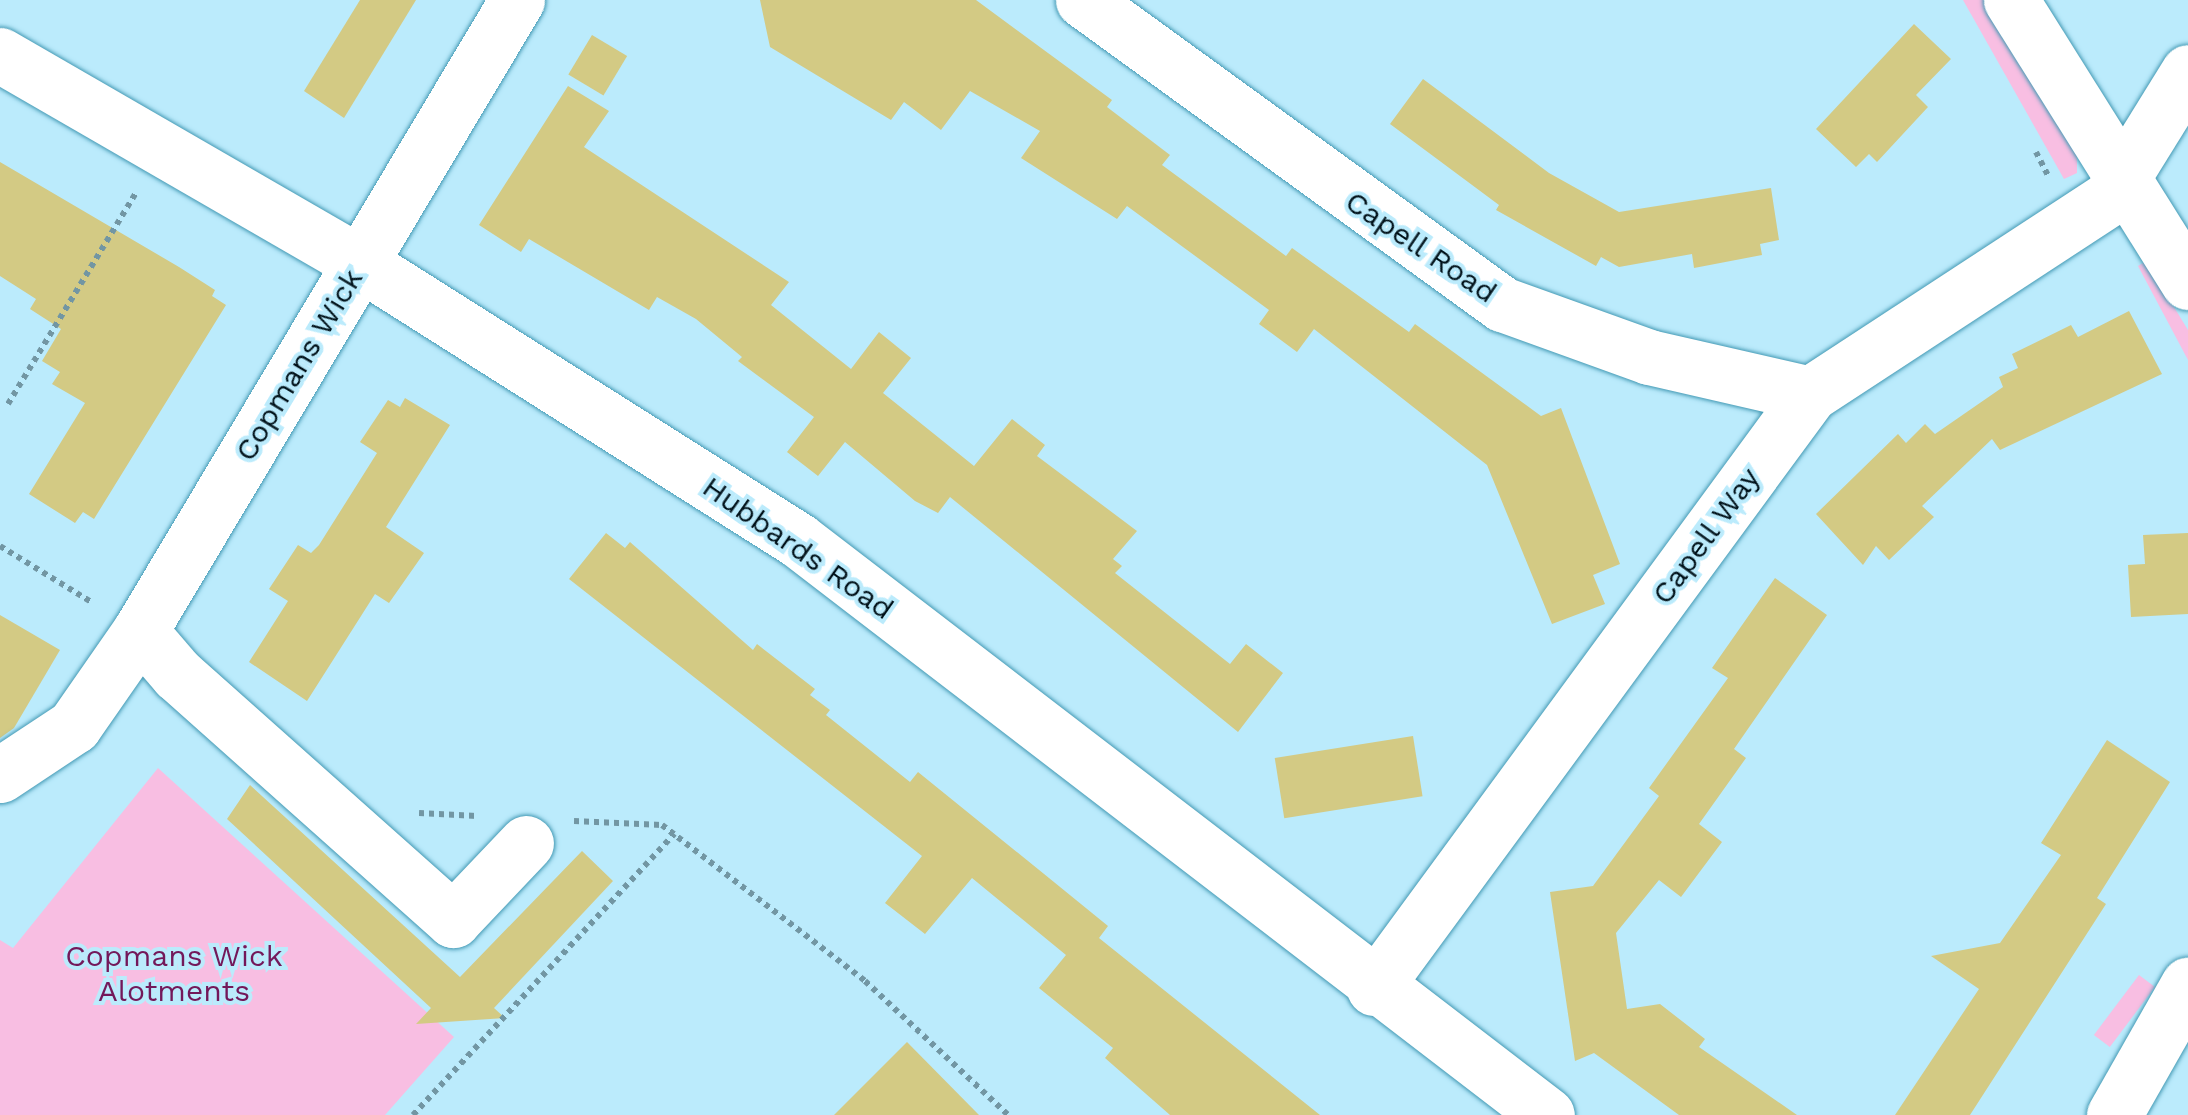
<!DOCTYPE html>
<style>
body{margin:0}
#map{position:relative;width:2188px;height:1115px;overflow:hidden;background:#bbebfc;font-family:"Work Sans",sans-serif}
div>[style]{position:absolute}
[style*='--x']{left:calc(var(--x)*1px);top:calc(var(--y)*1px);width:calc(var(--w)*1px);rotate:calc(var(--a)*1deg)}
.green>*{inset:0;background:#f8bee2;transform-origin:0 0}
.building>*{inset:0;background:#d3ca84;transform-origin:0 0}
.path>*{height:6px;margin-top:-3px;transform-origin:0;background:repeating-linear-gradient(90deg,#7296a3 0 5px,transparent 0 10px)}
.roads{filter:drop-shadow(0 0 2px #4399b4) drop-shadow(0 0 2px #4399b4)}
.minor>*{height:55px;margin:-27.5px;padding:0 27.5px;transform-origin:27.5px;border-radius:27.5px;background:#fff}
span{translate:-50% -50%;white-space:nowrap;text-align:center;line-height:1.15;-webkit-text-stroke:8px #bbebfc;paint-order:stroke}
.street-label{font-size:30px;color:#001119}
.park-label{font-size:30px;color:#73185a}
</style>
<div id="map">
<div class="green">
<div style="clip-path:polygon(1963px 0,1988px 0,2077px 140px,2077px 173px,2064px 179px)"></div>
<div style="clip-path:polygon(2146px 261px,2188px 330px,2188px 360px,2138px 266px)"></div>
<div style="clip-path:polygon(158px 768px,454px 1037px,385px 1115px,0 1115px,0 940px,13px 948px)"></div>
<div style="left:2139px;top:975px;width:20px;height:75px;rotate:37deg"></div>
</div>
<div class="building">
<div style="clip-path:polygon(360px 0,416px 0,344px 118px,304px 91px)"></div>
<div style="clip-path:polygon(760px 0,976px 0,1112px 100px,1107px 107px,1170px 155px,1162px 165px,1286px 256px,1292px 248px,1409px 332px,1415px 324px,1541px 416px,1561px 408px,1620px 564px,1593px 575px,1605px 604px,1552px 624px,1487px 465px,1314px 329px,1297px 352px,1259px 324px,1269px 310px,1127px 206px,1117px 219px,1021px 158px,1040px 131px,970px 91px,941px 130px,904px 102px,891px 120px,770px 47px)"></div>
<div style="clip-path:polygon(1914px 24px,1951px 59px,1916px 95px,1928px 107px,1877px 162px,1869px 154px,1856px 167px,1816px 129px)"></div>
<div style="left:592px;top:35px;width:41px;height:46px;rotate:31deg"></div>
<div style="clip-path:polygon(1423px 79px,1549px 173px,1619px 212px,1771px 188px,1779px 240px,1760px 244px,1762px 255px,1694px 268px,1692px 254px,1619px 267px,1601px 257px,1596px 266px,1496px 210px,1499px 205px,1390px 124px)"></div>
<div style="clip-path:polygon(568px 86px,609px 111px,584px 147px,789px 282px,771px 305px,851px 369px,879px 332px,911px 358px,883px 393px,974px 466px,1012px 419px,1045px 445px,1037px 456px,1137px 531px,1113px 559px,1122px 566px,1115px 573px,1230px 664px,1246px 644px,1283px 673px,1238px 732px,950px 497px,938px 513px,915px 501px,845px 442px,818px 476px,787px 452px,814px 417px,738px 361px,742px 357px,696px 319px,657px 297px,649px 310px,529px 239px,521px 252px,479px 225px)"></div>
<div style="clip-path:polygon(0 162px,179px 267px,215px 290px,212px 296px,226px 305px,94px 519px,83px 512px,75px 523px,29px 494px,85px 403px,52px 384px,60px 372px,42px 361px,61px 329px,30px 309px,36px 299px,0 276px)"></div>
<div style="clip-path:polygon(2129px 311px,2162px 374px,2000px 450px,1992px 439px,1922px 506px,1934px 517px,1889px 560px,1876px 546px,1863px 565px,1816px 514px,1898px 434px,1906px 443px,1925px 424px,1935px 434px,2003px 387px,1999px 377px,2018px 368px,2012px 354px,2071px 325px,2078px 337px)"></div>
<div style="clip-path:polygon(405px 398px,450px 425px,386px 527px,424px 553px,389px 603px,375px 594px,307px 701px,249px 662px,288px 601px,269px 589px,298px 545px,311px 553px,319px 545px,377px 453px,360px 442px,388px 400px,400px 407px)"></div>
<div style="clip-path:polygon(606px 533px,625px 548px,630px 542px,753px 650px,757px 644px,815px 689px,810px 695px,830px 710px,826px 715px,910px 782px,918px 772px,1049px 878px,1108px 926px,1099px 938px,1320px 1115px,1170px 1115px,1105px 1058px,1113px 1048px,1039px 988px,1066px 955px,972px 878px,925px 934px,885px 903px,922px 856px,569px 579px)"></div>
<div style="clip-path:polygon(2188px 533px,2188px 614px,2131px 617px,2128px 565px,2145px 564px,2143px 535px)"></div>
<div style="clip-path:polygon(1775px 578px,1827px 615px,1734px 749px,1746px 758px,1699px 824px,1722px 842px,1681px 897px,1659px 880px,1616px 933px,1627px 1009px,1660px 1004px,1705px 1039px,1699px 1047px,1797px 1115px,1679px 1115px,1594px 1053px,1575px 1061px,1550px 892px,1593px 886px,1659px 796px,1649px 788px,1728px 678px,1712px 668px)"></div>
<div style="clip-path:polygon(0 615px,60px 650px,14px 728px,0 738px)"></div>
<div style="left:1413px;top:736px;width:61px;height:140px;rotate:81deg"></div>
<div style="clip-path:polygon(2107px 740px,2170px 782px,2097px 898px,2106px 904px,1970px 1115px,1895px 1115px,1979px 989px,1931px 956px,2000px 943px,2061px 855px,2041px 843px)"></div>
<div style="clip-path:polygon(250px 785px,460px 977px,582px 851px,613px 881px,494px 1008px,505px 1018px,416px 1024px,431px 1008px,227px 819px)"></div>
<div style="clip-path:polygon(907px 1042px,979px 1115px,834px 1115px)"></div>
</div>
<div class="path">
<div style="--x:2036;--y:152;--w:28;--a:63"></div>
<div style="--x:8;--y:404;--w:247;--a:-58.8"></div>
<div style="--x:0;--y:546;--w:109;--a:31.5"></div>
<div style="--x:419;--y:813;--w:58;--a:3"></div>
<div style="--x:574;--y:821;--w:88;--a:2.6"></div>
<div style="--x:662;--y:825;--w:256;--a:37.5"></div>
<div style="--x:865;--y:981;--w:196;--a:43.1"></div>
<div style="--x:413;--y:1115;--w:384;--a:-47.1"></div>
</div>
<div class="roads">
<div class="minor">
<div style="--x:1083;--y:0;--w:518;--a:35.96"></div>
<div style="--x:1502;--y:304;--w:156;--a:19.8"></div>
<div style="--x:1649;--y:357;--w:165;--a:12.9"></div>
<div style="--x:2011;--y:0;--w:333;--a:57.9"></div>
<div style="--x:0;--y:55;--w:416;--a:30"></div>
<div style="--x:360;--y:263;--w:518;--a:32.31"></div>
<div style="--x:798;--y:540;--w:944;--a:37.51"></div>
<div style="--x:140;--y:631;--w:57;--a:49.3"></div>
<div style="--x:177;--y:674;--w:370;--a:41.7"></div>
<div style="--x:453;--y:920;--w:106;--a:-46.5"></div>
<div style="--x:0;--y:775;--w:89;--a:-33.5"></div>
<div style="--x:74;--y:726;--w:116;--a:-55.2"></div>
<div style="--x:140;--y:631;--w:735;--a:-59.14"></div>
<div style="--x:1374;--y:988;--w:737;--a:-53.72"></div>
<div style="--x:1810;--y:394;--w:358;--a:-33.2"></div>
<div style="--x:2110;--y:198;--w:148;--a:-58.2"></div>
<div style="--x:2114;--y:1115;--w:150;--a:-60.4"></div>
</div>
</div>
<div class="street-label">
<span style="left:1421px;top:247px;rotate:34deg">Capell Road</span>
<span style="left:299px;top:365px;rotate:-59deg">Copmans Wick</span>
<span style="left:1706px;top:536px;rotate:-54deg">Capell Way</span>
<span style="left:798px;top:548px;rotate:35deg">Hubbards Road</span>
</div>
<div class="park-label">
<span style="left:174px;top:973px">Copmans Wick<br>Alotments</span>
</div>
</div>
